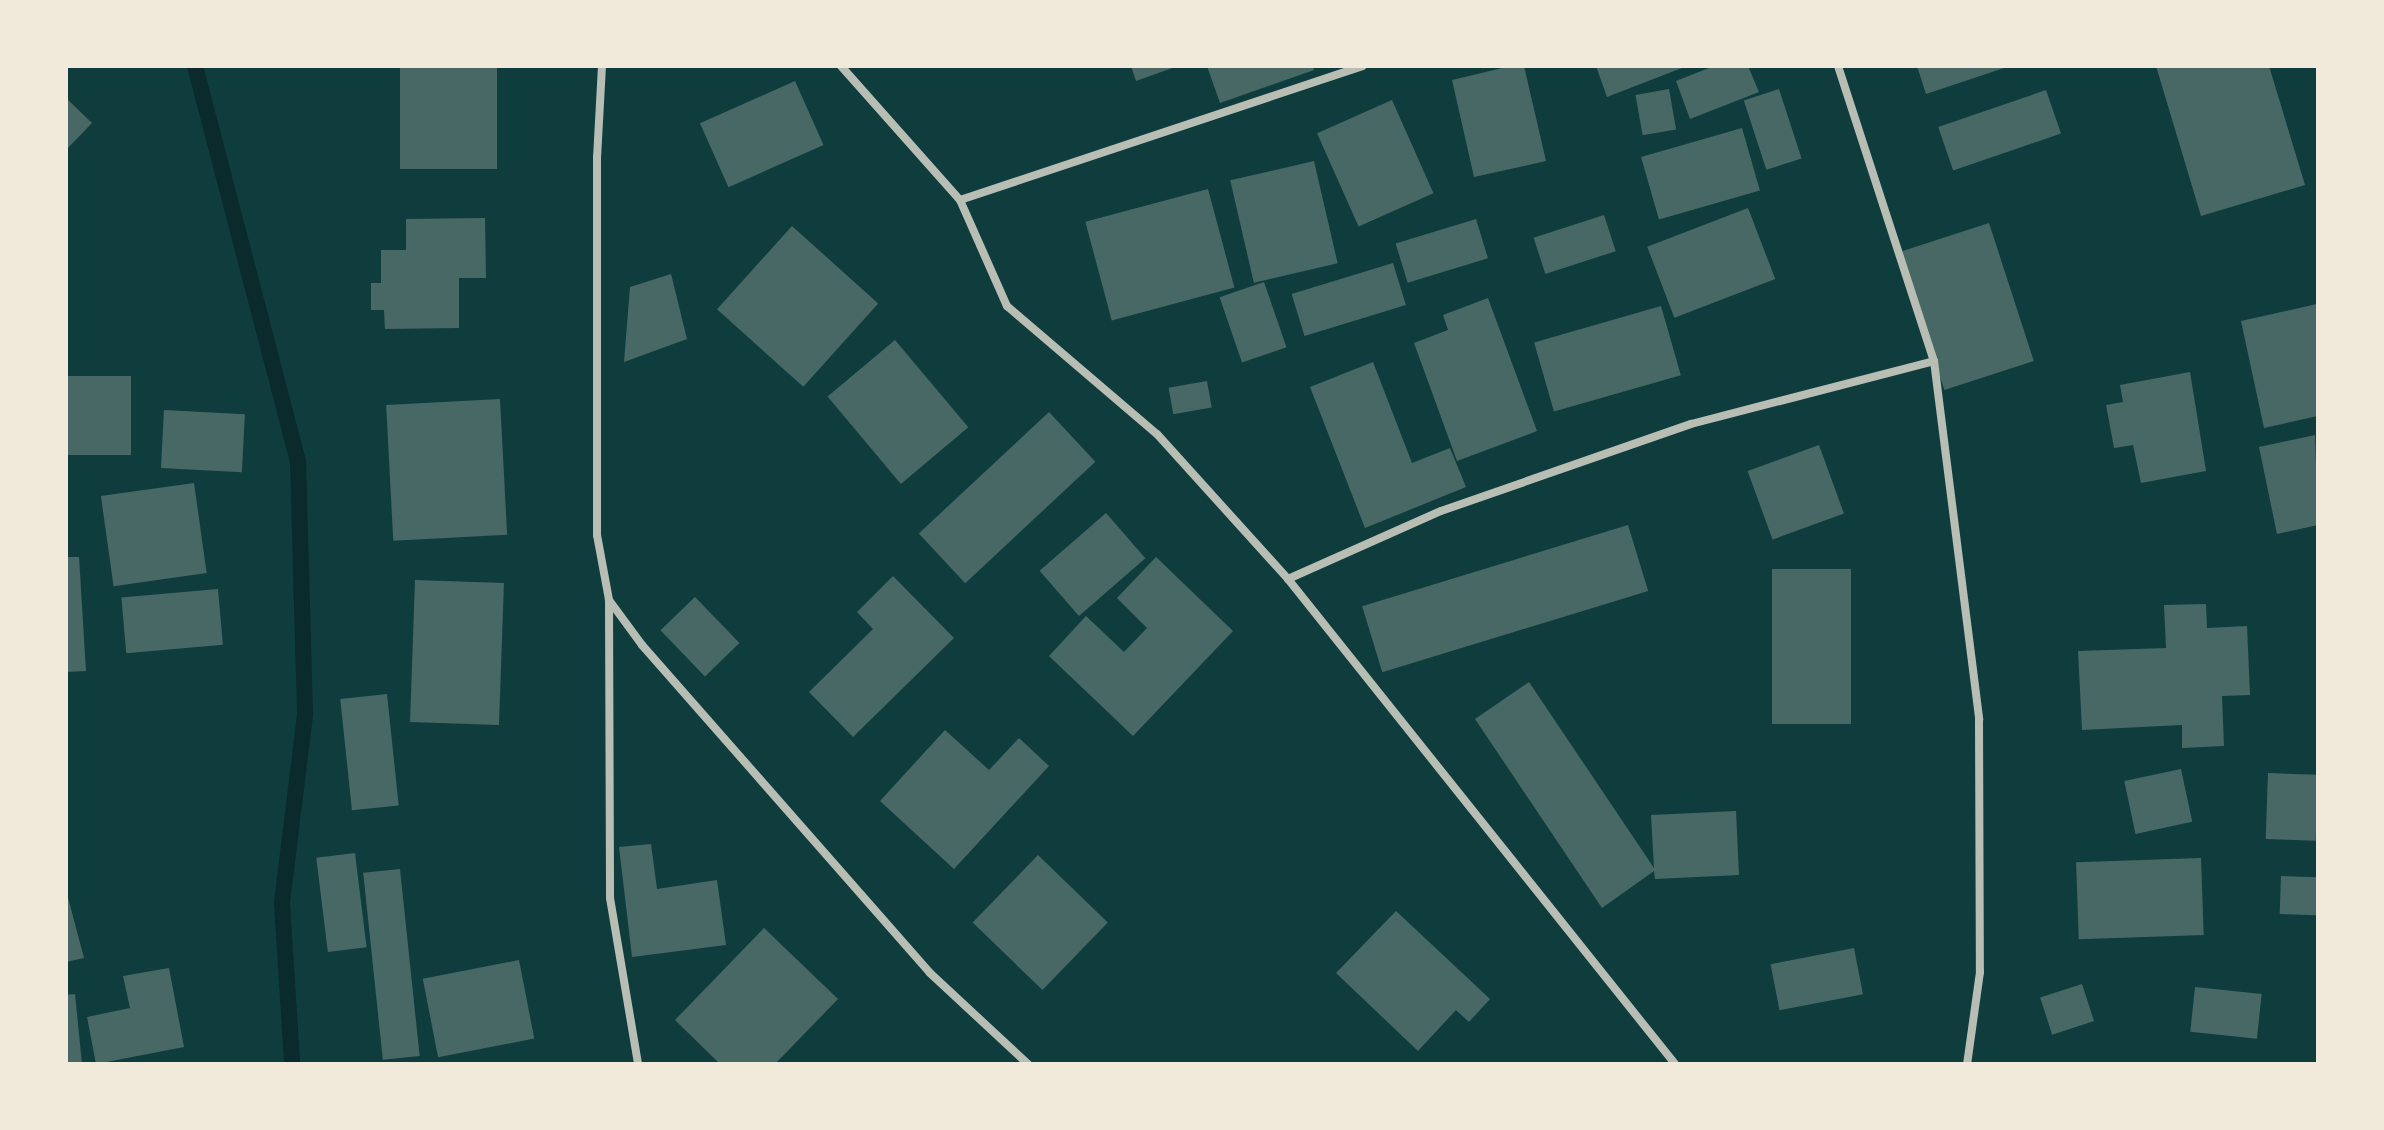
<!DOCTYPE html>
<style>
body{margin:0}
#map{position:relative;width:2384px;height:1130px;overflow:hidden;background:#0f3d3e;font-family:"Exo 2",sans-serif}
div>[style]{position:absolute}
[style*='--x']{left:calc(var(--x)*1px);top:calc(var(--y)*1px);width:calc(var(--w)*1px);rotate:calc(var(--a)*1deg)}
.stream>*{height:16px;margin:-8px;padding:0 8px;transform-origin:8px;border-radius:8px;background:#0a2a2b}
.building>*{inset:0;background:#486865;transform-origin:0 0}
.minor>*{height:8px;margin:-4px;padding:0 4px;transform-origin:4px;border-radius:4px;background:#b8beb3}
span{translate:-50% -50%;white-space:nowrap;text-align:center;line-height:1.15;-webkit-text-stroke:8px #f1e9da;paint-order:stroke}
.frame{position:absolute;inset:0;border:68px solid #f1e9da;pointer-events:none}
</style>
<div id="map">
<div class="stream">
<div style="--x:195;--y:66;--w:409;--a:75.4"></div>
<div style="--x:298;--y:462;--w:253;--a:88.4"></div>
<div style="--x:305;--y:715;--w:189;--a:97"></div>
<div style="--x:282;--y:903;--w:161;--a:86.4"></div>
</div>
<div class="building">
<div style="left:400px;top:66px;width:97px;height:103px"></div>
<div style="clip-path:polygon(1131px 66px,1178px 66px,1136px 81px)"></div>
<div style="clip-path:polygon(1207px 66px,1313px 66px,1314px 70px,1220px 103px)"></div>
<div style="clip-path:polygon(1511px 66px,1524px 66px,1546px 161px,1474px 177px,1452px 80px)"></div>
<div style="clip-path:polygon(1596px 66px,1687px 66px,1607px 97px)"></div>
<div style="clip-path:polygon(1714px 66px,1748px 66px,1759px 92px,1690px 119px,1676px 81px)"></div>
<div style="clip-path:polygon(1917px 66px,2007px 66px,2007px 67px,1926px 94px)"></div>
<div style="clip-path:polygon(2156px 66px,2269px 66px,2305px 185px,2201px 216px)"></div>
<div style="left:795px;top:81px;width:70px;height:104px;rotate:66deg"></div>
<div style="left:1669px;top:89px;width:41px;height:34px;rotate:80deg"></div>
<div style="left:1779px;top:89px;width:73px;height:37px;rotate:72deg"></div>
<div style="left:2046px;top:90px;width:46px;height:114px;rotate:71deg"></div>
<div style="clip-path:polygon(66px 98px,92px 123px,66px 150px)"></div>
<div style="left:1392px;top:100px;width:102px;height:82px;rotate:66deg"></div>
<div style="left:1742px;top:128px;width:65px;height:105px;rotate:74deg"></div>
<div style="left:1314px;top:161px;width:105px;height:86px;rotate:77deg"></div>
<div style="left:1208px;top:189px;width:102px;height:127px;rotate:75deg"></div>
<div style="left:1748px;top:208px;width:76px;height:108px;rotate:69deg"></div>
<div style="left:1604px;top:215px;width:38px;height:74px;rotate:72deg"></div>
<div style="clip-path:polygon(485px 218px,486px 278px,459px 278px,459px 328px,385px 329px,384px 310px,371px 310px,371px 283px,381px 283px,381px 250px,406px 250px,406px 219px)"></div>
<div style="left:1476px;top:219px;width:41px;height:84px;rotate:73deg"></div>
<div style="left:1989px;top:223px;width:145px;height:94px;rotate:72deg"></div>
<div style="left:792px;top:226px;width:116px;height:112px;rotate:42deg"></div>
<div style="left:1393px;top:263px;width:44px;height:106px;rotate:73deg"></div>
<div style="clip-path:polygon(671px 274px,687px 339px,624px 362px,630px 287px)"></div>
<div style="left:1264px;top:282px;width:69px;height:47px;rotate:71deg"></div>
<div style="clip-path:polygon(1488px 298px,1537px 431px,1457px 461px,1414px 343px,1448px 330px,1443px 315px)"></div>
<div style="clip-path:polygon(2317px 304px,2318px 416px,2264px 428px,2241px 321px)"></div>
<div style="left:1661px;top:306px;width:72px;height:132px;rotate:74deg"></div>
<div style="left:895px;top:340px;width:114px;height:88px;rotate:50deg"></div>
<div style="clip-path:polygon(1373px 362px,1412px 463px,1450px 448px,1466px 487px,1365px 528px,1310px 387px)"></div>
<div style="clip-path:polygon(2190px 372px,2206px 471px,2141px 483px,2133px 445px,2114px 448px,2106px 405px,2123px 402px,2120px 385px)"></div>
<div style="left:66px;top:376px;width:65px;height:79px"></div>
<div style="left:1207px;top:381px;width:27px;height:39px;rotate:80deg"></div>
<div style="left:500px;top:399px;width:136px;height:114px;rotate:87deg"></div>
<div style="left:164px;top:410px;width:81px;height:58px;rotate:3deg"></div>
<div style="left:1049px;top:412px;width:68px;height:178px;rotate:47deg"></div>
<div style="clip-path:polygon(2315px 435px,2318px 525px,2277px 534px,2259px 447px)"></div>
<div style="left:1819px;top:445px;width:73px;height:76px;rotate:70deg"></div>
<div style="left:194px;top:483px;width:91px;height:94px;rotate:82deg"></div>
<div style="left:1106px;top:513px;width:60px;height:88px;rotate:49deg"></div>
<div style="left:1628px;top:525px;width:69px;height:278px;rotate:73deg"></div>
<div style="clip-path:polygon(66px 557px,79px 557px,86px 671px,66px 672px)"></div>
<div style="clip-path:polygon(1156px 557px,1233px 631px,1133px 736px,1049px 656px,1086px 616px,1124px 652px,1147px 628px,1117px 598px)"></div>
<div style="left:1851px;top:569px;width:155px;height:79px;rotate:90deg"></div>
<div style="clip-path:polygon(893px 576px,954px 638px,853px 737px,809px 692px,873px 629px,857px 612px)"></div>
<div style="left:415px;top:580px;width:89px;height:142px;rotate:2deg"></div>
<div style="left:218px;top:589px;width:56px;height:97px;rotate:85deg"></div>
<div style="left:695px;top:597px;width:64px;height:48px;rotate:46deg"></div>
<div style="clip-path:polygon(2206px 604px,2207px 628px,2247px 626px,2250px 695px,2222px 696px,2224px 746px,2182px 748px,2182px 725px,2082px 730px,2078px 651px,2166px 648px,2164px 605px)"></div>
<div style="clip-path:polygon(1529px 682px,1654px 868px,1651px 815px,1736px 811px,1739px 875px,1655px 879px,1654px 871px,1602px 908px,1475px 719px)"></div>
<div style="left:387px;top:694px;width:112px;height:47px;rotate:84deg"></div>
<div style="clip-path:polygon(945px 730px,989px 770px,1019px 738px,1049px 766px,954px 869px,880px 801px)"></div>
<div style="left:2181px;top:769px;width:54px;height:58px;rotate:78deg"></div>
<div style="left:2268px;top:773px;width:50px;height:66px;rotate:2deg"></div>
<div style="clip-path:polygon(651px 844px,657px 889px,717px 880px,726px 945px,632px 957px,619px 847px)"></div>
<div style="left:355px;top:853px;width:95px;height:39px;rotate:83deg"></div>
<div style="left:1038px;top:855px;width:97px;height:94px;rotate:44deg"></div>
<div style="left:2201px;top:858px;width:77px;height:125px;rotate:88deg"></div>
<div style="left:400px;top:869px;width:188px;height:37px;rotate:84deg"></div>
<div style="left:2281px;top:876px;width:37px;height:38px;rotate:2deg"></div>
<div style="clip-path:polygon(66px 890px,84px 958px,66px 962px)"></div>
<div style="clip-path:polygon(1396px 911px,1490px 999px,1469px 1022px,1456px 1010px,1418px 1051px,1336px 973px)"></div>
<div style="clip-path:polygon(764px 928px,838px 999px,775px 1064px,720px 1064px,675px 1020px)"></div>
<div style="left:1854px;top:948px;width:47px;height:85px;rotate:79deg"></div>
<div style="left:519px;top:960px;width:80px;height:98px;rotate:79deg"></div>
<div style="clip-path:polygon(169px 968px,184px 1047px,96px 1064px,87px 1017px,130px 1008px,123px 976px)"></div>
<div style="left:2082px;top:984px;width:39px;height:44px;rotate:72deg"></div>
<div style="left:2195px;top:987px;width:67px;height:45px;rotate:6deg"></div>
<div style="clip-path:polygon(75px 994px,82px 1064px,66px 1064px,66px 995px)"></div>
</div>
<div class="minor">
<div style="--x:602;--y:66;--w:91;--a:93.1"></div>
<div style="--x:597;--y:157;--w:378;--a:90"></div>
<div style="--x:597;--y:535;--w:66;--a:79.5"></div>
<div style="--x:609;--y:600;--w:56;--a:53.7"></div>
<div style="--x:642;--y:645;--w:436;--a:48.7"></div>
<div style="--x:930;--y:973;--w:134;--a:42.9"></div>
<div style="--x:841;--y:66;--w:179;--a:48.4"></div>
<div style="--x:960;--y:200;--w:116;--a:66.1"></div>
<div style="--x:1007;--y:306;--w:197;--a:40.5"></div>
<div style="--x:1157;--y:434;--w:195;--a:47.9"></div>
<div style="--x:1288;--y:579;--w:620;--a:51.41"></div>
<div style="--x:1838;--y:66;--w:310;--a:72"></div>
<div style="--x:1934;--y:361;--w:361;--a:82.8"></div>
<div style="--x:1979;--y:719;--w:253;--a:89.8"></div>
<div style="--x:1980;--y:972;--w:93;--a:98"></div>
<div style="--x:960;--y:200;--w:424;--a:-18.4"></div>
<div style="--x:1288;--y:579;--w:167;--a:-24"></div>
<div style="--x:1441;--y:511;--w:265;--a:-19.2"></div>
<div style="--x:1691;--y:424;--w:251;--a:-14.5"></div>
<div style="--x:609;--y:601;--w:297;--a:89.8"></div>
<div style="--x:610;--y:898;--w:168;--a:80.4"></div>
</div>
<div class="frame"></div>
</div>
